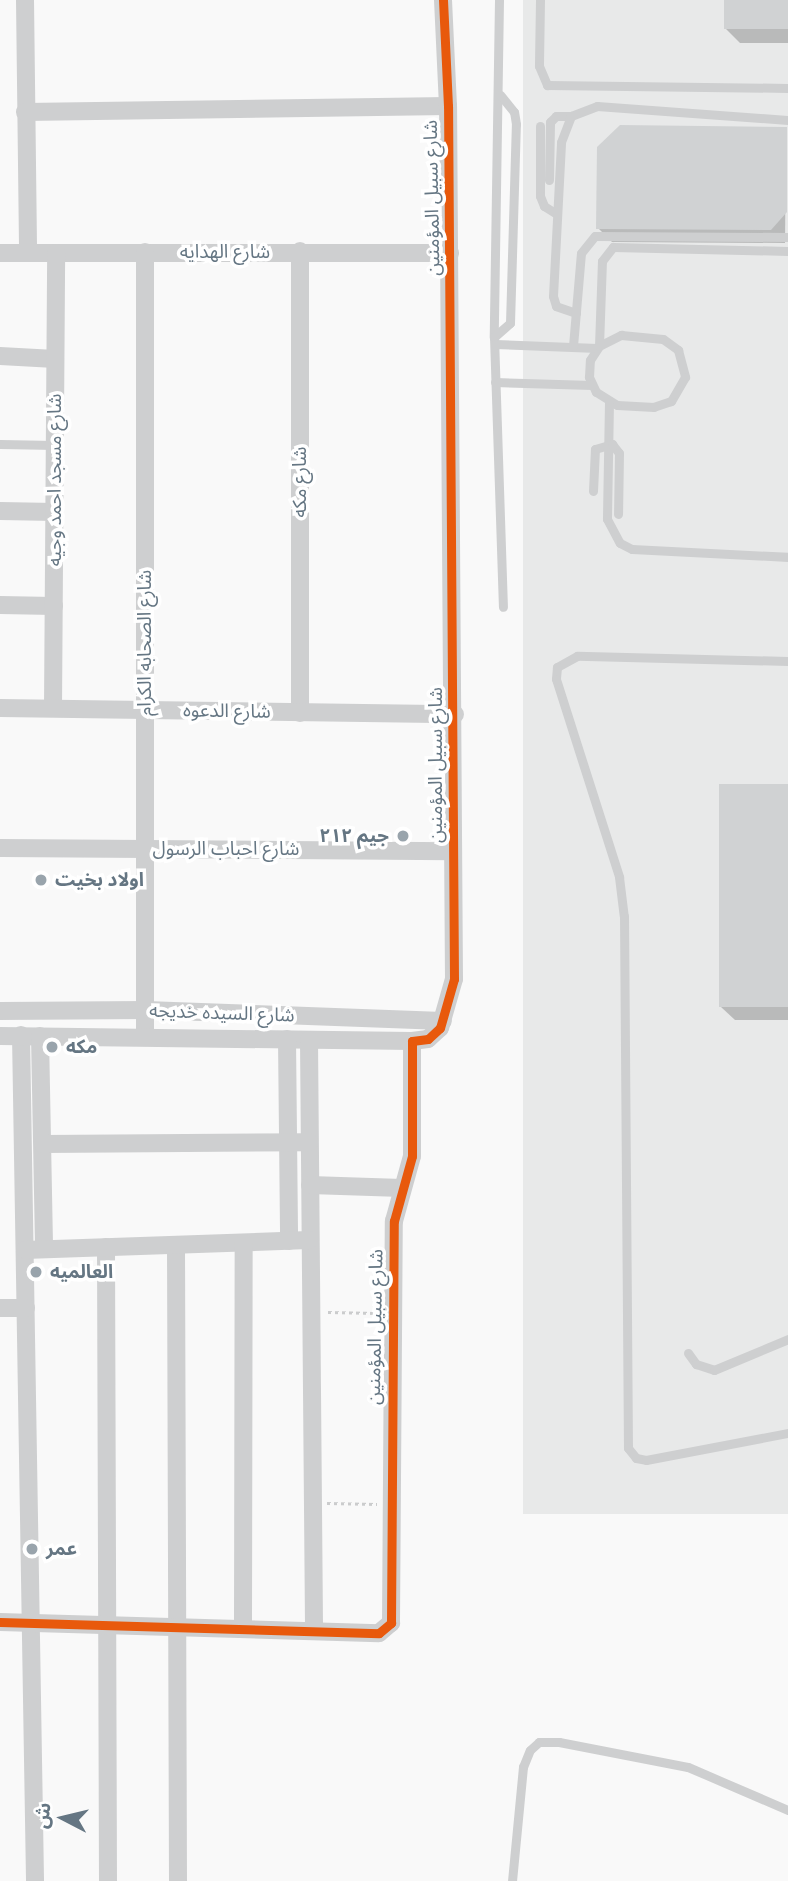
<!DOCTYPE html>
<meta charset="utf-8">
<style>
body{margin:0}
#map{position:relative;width:788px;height:1881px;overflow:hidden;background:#f9f9f9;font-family:Raleway,"Noto Sans Arabic",sans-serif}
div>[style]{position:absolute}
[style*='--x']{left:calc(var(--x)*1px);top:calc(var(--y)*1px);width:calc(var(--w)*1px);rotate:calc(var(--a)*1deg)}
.built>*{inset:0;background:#e8e9e9;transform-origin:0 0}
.shadow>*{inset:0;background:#0003}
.building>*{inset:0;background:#d0d2d3;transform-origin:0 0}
.path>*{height:2.5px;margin-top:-1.25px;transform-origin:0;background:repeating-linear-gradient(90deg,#cbcccd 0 3.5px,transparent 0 7px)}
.service>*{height:9px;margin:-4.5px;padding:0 4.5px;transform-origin:4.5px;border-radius:4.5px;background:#cecfd0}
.minor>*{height:18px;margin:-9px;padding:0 9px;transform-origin:9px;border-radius:9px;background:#cecfd0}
.cycleway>*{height:9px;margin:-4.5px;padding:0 4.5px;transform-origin:4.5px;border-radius:4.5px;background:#e8590c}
.dots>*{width:19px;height:19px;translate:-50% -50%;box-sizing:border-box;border:4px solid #fff;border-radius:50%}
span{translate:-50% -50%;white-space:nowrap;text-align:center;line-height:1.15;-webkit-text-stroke:7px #fff;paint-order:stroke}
.street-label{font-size:19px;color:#657683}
.poi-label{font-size:19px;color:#657683;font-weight:700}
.right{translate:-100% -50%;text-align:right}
.left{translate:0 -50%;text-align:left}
.north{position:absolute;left:28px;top:1783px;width:70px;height:70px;-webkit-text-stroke:5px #fff;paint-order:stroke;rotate:277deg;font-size:19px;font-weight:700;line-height:28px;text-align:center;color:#657683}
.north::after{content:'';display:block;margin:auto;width:24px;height:32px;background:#657683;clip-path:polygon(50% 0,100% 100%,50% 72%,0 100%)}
</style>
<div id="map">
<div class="built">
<div style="left:523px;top:0;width:265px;height:1514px"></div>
</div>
<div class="shadow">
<div style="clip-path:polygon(726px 0,788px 0,788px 43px,740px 43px,726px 29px)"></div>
<div style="clip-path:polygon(786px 129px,785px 243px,612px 242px,598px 228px)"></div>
<div style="clip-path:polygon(788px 786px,788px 1020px,735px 1020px,721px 1007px)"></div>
</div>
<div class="building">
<div style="left:724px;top:0;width:64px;height:29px"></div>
<div style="clip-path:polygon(620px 125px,787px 127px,787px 212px,771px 230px,596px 229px,597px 147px)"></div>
<div style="left:719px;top:784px;width:69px;height:223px"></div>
</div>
<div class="path">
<div style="--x:328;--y:1312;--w:49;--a:1.2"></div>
<div style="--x:327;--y:1503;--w:50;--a:1.1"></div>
</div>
<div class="service">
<div style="--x:499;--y:0;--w:337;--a:90.9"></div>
<div style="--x:494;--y:337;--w:270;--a:88.1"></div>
<div style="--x:540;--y:0;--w:66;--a:90.9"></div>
<div style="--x:539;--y:66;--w:21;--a:67"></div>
<div style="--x:547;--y:85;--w:241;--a:0.7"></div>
<div style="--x:540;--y:126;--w:70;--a:90"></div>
<div style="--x:540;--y:196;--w:11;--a:68"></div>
<div style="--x:544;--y:206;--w:15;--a:32"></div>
<div style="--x:549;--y:180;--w:58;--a:-89"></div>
<div style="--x:550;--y:122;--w:8;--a:-45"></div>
<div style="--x:556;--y:116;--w:15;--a:0"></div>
<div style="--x:576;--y:313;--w:21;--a:-161"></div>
<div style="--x:556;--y:306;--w:10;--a:-107"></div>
<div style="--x:553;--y:296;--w:154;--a:-87"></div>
<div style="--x:561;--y:142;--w:28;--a:-69"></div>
<div style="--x:571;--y:116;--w:28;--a:-21"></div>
<div style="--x:597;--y:106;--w:192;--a:4.2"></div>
<div style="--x:621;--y:335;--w:42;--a:5.4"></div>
<div style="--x:663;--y:339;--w:19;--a:36"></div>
<div style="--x:678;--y:350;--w:28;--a:75"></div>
<div style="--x:685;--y:377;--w:28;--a:120"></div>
<div style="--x:671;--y:401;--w:18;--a:161"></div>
<div style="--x:654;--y:407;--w:37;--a:-177"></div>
<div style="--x:617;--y:405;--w:25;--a:-148"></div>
<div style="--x:596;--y:392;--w:17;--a:-115"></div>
<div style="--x:589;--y:377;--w:17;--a:-87"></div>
<div style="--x:590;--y:360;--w:17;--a:-57"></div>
<div style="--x:599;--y:346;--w:25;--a:-27"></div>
<div style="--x:494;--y:337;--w:21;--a:-41"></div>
<div style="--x:510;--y:323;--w:199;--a:-88.3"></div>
<div style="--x:516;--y:124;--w:12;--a:-99"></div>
<div style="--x:514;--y:112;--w:22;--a:-129"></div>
<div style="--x:495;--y:344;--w:102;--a:2.2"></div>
<div style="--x:573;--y:346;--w:93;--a:-85.1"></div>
<div style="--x:581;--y:253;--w:22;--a:-51"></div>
<div style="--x:595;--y:236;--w:193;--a:0.3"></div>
<div style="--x:599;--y:346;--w:85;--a:-88"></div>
<div style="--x:602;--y:261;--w:18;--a:-52"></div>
<div style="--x:613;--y:247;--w:175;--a:1.3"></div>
<div style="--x:495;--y:382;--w:97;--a:1.8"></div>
<div style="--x:609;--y:402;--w:117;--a:91"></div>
<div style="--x:607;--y:519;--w:27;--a:62"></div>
<div style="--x:620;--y:543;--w:13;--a:27"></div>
<div style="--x:632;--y:549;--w:156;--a:2.9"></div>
<div style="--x:0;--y:444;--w:55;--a:1"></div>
<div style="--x:593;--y:491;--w:42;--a:-87.3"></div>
<div style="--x:595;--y:449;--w:18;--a:-16"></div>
<div style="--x:612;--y:444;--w:11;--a:52"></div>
<div style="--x:619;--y:453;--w:61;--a:90.9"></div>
<div style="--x:788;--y:661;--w:211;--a:-178.6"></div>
<div style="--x:577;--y:656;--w:23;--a:151"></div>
<div style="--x:557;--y:667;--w:12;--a:95"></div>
<div style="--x:556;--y:679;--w:208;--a:72.3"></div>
<div style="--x:619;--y:877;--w:39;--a:83"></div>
<div style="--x:624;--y:916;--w:532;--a:89.57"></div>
<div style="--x:628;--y:1448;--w:13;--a:51"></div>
<div style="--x:636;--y:1458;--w:10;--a:11"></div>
<div style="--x:646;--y:1460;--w:145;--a:-10.8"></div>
<div style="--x:688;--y:1353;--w:14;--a:54"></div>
<div style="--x:696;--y:1364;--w:19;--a:18"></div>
<div style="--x:714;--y:1370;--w:80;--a:-22.7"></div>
<div style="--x:512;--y:1881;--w:115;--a:-84.5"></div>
<div style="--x:523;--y:1767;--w:18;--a:-68"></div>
<div style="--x:530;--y:1750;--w:12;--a:-42"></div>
<div style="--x:539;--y:1742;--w:20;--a:0"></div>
<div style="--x:559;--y:1742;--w:131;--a:11"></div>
<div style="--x:688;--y:1767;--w:109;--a:23.3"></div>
</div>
<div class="minor">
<div style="--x:25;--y:0;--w:253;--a:89.3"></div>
<div style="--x:25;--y:112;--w:423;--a:-0.8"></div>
<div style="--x:300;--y:251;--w:462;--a:90"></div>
<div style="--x:0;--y:253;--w:450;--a:0"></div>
<div style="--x:0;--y:356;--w:55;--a:3.1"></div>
<div style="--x:0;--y:511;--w:55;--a:1"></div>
<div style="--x:0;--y:605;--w:54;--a:1.1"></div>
<div style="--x:53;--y:707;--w:454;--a:-89.6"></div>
<div style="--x:0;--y:708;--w:455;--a:0.8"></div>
<div style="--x:0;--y:848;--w:453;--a:0.4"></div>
<div style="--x:0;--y:1011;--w:146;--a:-0.4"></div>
<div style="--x:146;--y:1010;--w:297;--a:2.1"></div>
<div style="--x:145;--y:1034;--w:782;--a:-90"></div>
<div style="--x:21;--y:1035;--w:846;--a:89.05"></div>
<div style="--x:0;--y:1036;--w:412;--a:0.7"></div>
<div style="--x:40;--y:1036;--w:213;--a:88.9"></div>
<div style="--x:287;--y:1039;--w:202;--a:89.4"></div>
<div style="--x:309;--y:1040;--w:589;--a:89.51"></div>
<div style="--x:43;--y:1144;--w:266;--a:-0.4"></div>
<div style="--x:310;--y:1185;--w:92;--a:1.9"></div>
<div style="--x:176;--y:1245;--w:636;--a:89.82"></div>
<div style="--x:106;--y:1247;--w:634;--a:89.82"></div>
<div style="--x:25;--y:1250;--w:284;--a:-2"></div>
<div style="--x:0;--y:1308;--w:26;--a:0"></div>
<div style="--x:0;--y:1622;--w:379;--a:1.7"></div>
<div style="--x:379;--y:1633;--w:16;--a:-40"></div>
<div style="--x:391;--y:1623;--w:402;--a:-89.6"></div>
<div style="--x:394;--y:1221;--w:67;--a:-74.5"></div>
<div style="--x:412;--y:1156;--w:115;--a:-90"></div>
<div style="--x:412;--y:1041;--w:16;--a:-7"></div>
<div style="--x:428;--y:1039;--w:16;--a:-43"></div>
<div style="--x:440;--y:1028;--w:51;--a:-74.1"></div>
<div style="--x:454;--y:979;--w:873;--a:-90.39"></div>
<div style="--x:448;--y:106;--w:106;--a:-92.7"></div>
<div style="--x:243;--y:1626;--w:383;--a:-89.9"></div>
</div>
<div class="cycleway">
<div style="--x:0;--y:1622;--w:379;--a:1.7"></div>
<div style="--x:379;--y:1633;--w:16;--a:-40"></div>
<div style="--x:391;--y:1623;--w:402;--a:-89.6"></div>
<div style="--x:394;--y:1221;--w:67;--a:-74.5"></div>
<div style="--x:412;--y:1156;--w:115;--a:-90"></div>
<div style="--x:412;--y:1041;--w:16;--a:-7"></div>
<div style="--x:428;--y:1039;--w:16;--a:-43"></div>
<div style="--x:440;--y:1028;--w:51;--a:-74.1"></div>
<div style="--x:454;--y:979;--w:873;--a:-90.39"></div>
<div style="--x:448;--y:106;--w:106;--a:-92.7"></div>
</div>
<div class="dots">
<div style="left:403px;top:836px;background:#99a4ac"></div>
<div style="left:41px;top:880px;background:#99a4ac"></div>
<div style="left:52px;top:1047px;background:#99a4ac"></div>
<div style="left:36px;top:1272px;background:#99a4ac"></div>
<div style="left:32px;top:1549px;background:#99a4ac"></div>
</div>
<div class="street-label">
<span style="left:432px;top:198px;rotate:-91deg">شارع سبيل المؤمنين</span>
<span style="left:225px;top:252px">شارع الهدايه</span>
<span style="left:55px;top:480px;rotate:-90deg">شارع مسجد احمد وجيه</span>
<span style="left:300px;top:482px;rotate:-90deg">شارع مكه</span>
<span style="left:145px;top:643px;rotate:-90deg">شارع الصحابه الكرام</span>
<span style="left:227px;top:711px;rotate:1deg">شارع الدعوه</span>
<span style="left:436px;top:765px;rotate:-90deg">شارع سبيل المؤمنين</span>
<span style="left:226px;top:849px">شارع احباب الرسول</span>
<span style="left:222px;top:1013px;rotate:2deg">شارع السيده خديجه</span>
<span style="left:375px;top:1327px;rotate:-89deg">شارع سبيل المؤمنين</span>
</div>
<div class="poi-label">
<span class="right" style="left:389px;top:836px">جيم ٢١٢</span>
<span class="left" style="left:55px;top:880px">اولاد بخيت</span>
<span class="left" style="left:66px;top:1047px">مكه</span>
<span class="left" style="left:50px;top:1272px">العالميه</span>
<span class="left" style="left:46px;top:1549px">عمر</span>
</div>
<div class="north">ش</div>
</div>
